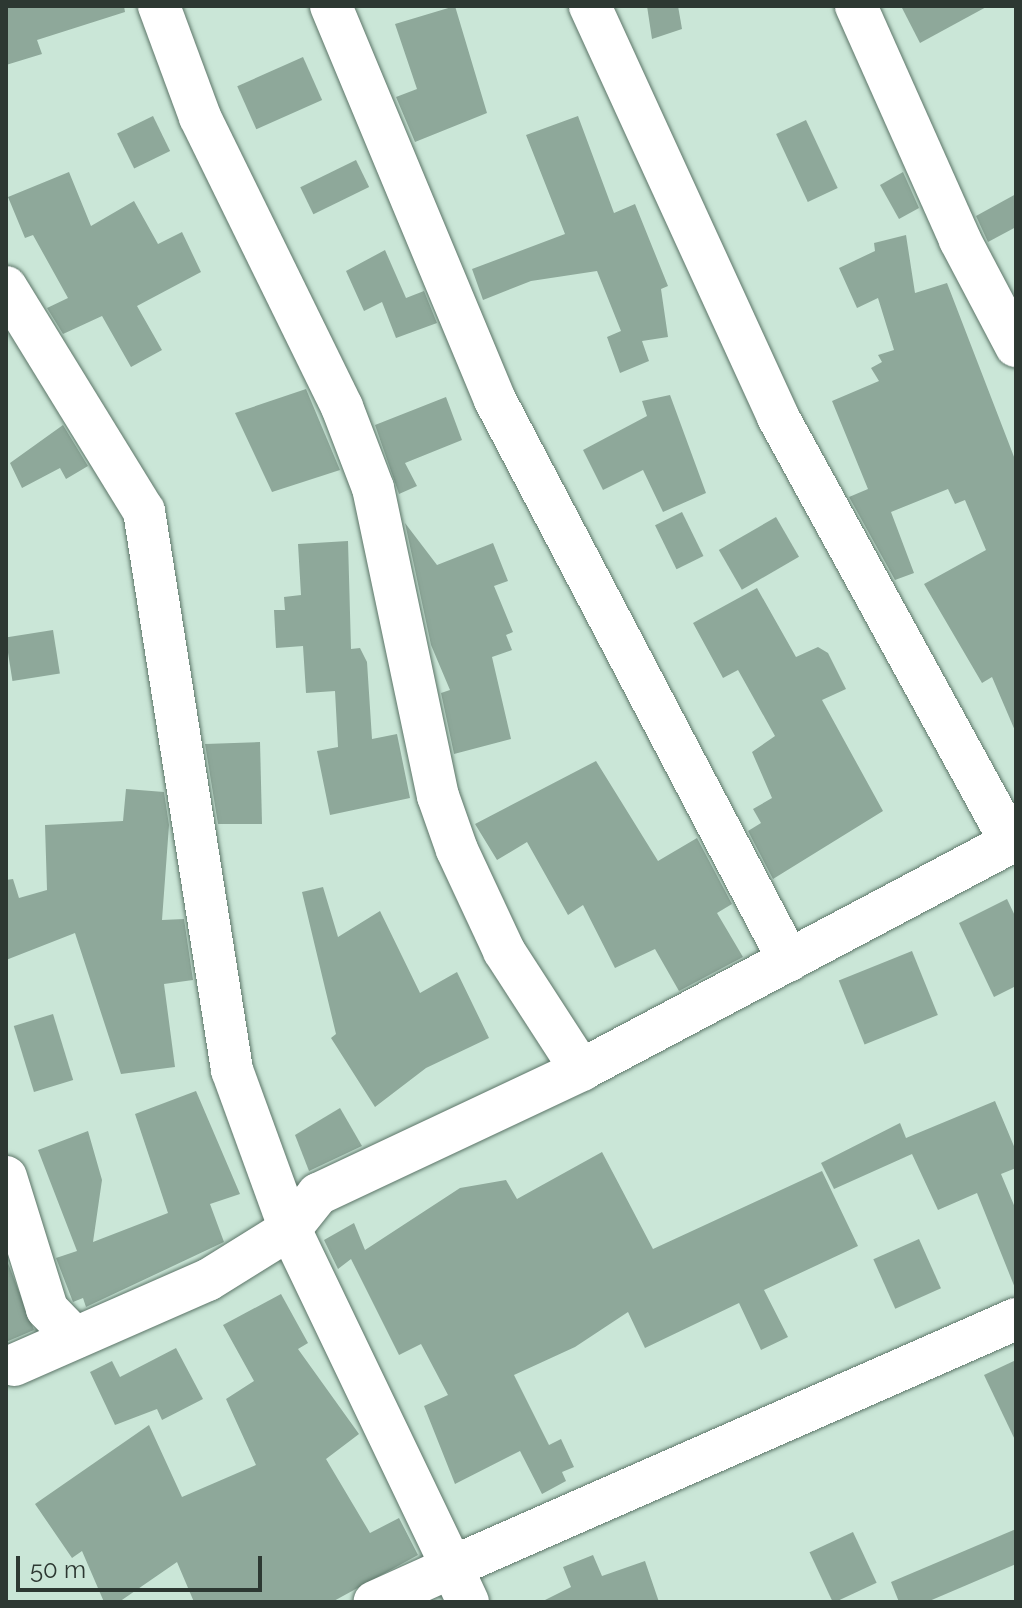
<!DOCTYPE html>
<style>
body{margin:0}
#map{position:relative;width:1022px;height:1608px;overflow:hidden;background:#cae6d7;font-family:Raleway,sans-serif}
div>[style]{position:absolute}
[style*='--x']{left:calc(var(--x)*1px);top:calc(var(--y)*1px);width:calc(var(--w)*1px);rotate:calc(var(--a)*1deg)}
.building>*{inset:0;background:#8ea89a;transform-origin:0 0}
.roads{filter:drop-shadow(0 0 2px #5c7568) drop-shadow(0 0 2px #5c7568)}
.minor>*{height:42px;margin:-21px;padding:0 21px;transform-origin:21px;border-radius:21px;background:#fff}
span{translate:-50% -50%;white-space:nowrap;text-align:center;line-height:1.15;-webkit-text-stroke:7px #cae6d7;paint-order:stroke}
.frame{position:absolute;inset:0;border:8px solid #2d3832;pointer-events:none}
.scale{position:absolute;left:16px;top:1556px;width:246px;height:36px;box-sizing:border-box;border:4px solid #2d3832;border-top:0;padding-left:10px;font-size:24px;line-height:28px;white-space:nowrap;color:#2d3832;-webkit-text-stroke:6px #cae6d7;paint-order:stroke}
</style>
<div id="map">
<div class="building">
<div style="clip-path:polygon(6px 6px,124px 6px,125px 12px,37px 40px,42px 54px,6px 65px)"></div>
<div style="clip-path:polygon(455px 6px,487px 113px,415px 142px,396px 97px,417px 89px,395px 24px)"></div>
<div style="clip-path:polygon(647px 6px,678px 6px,682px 29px,652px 39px)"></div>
<div style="clip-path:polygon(901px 6px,988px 6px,920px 43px)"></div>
<div style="left:303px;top:57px;width:47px;height:72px;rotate:66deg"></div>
<div style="left:153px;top:116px;width:39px;height:40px;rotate:64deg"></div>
<div style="clip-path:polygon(578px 116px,614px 213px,635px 204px,668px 286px,661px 289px,668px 337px,642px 341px,649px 361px,620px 373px,607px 337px,621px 331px,597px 271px,531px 281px,483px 300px,472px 269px,565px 234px,526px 135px)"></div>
<div style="left:806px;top:120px;width:75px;height:33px;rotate:65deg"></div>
<div style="left:356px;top:160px;width:30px;height:62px;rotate:64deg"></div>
<div style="clip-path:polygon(69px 172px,91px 226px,134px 201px,158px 244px,182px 232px,201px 272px,137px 306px,162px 350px,131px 367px,102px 316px,63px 334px,47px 308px,68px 298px,33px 235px,25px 238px,8px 197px)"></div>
<div style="clip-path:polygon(903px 172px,919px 208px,899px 219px,880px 185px)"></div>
<div style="clip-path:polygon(1016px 194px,1016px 227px,988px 242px,976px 216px)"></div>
<div style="clip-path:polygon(906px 235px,915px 293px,947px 283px,1016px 462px,1016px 733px,992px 677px,982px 683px,924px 584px,986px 550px,965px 500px,955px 504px,948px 489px,891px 512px,914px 573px,895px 580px,849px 497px,868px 489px,832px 401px,879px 381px,871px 368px,882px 362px,878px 355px,894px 350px,878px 298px,857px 308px,839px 268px,875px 251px,874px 243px)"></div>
<div style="clip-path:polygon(385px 250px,406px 298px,424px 291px,437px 323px,396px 338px,382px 302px,364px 311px,346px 271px)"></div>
<div style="clip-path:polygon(306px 389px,340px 470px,272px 492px,235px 413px)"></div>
<div style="clip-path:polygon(670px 395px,706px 493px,663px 512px,643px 470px,603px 490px,583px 450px,647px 416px,642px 401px)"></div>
<div style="clip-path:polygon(446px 397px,462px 440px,405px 463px,417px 486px,399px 494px,375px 425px)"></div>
<div style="clip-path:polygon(63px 425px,88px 466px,66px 479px,60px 468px,22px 488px,10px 463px)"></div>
<div style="left:682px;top:512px;width:49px;height:30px;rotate:64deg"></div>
<div style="left:776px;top:517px;width:46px;height:66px;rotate:60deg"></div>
<div style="clip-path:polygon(405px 523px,437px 565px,493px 543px,508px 581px,494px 586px,513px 632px,506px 635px,512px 650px,492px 657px,511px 739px,454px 754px,441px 693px,450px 690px,431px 645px)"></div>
<div style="clip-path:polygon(348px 541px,351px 649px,360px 648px,367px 662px,372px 739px,397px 734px,410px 798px,330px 815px,317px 751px,338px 747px,335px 691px,306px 693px,303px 646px,276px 648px,274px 610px,285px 610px,284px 597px,301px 595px,298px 544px)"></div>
<div style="clip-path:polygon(757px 588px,796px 657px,818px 647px,828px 653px,846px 689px,822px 700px,883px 811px,773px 879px,748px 831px,761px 823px,753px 809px,772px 798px,752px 752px,775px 736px,738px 670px,723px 678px,693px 623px)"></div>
<div style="left:53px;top:630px;width:44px;height:48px;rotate:81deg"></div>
<div style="clip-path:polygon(260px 742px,262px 824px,218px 824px,205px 744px)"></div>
<div style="clip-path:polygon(596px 761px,658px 861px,697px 838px,732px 904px,717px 913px,743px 957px,679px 991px,655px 949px,615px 968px,583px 905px,568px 915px,527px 842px,497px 860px,475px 824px)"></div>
<div style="clip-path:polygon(126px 789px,164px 792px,169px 825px,162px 920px,184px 919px,193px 980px,164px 984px,175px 1067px,121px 1074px,75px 933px,6px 960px,6px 880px,13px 879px,19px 898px,47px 890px,45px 825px,123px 821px)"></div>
<div style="clip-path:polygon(323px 887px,338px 937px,380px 911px,420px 993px,457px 972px,489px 1038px,426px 1068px,375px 1107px,331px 1038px,336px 1034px,302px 892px)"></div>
<div style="clip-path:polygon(1007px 899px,1016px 918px,1016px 986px,994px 997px,959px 923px)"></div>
<div style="left:912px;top:951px;width:69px;height:79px;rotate:68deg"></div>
<div style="left:53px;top:1014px;width:69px;height:41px;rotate:73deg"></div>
<div style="clip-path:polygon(196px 1091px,240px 1194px,210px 1204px,224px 1242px,86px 1307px,83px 1298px,73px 1302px,56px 1258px,77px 1251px,38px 1150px,88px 1131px,102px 1180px,93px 1242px,168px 1213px,135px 1114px)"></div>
<div style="clip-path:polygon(995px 1101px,1016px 1151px,1016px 1168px,1001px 1174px,1016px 1210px,1015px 1288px,977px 1193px,938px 1210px,912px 1154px,834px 1189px,821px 1163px,900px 1123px,906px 1138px)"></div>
<div style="clip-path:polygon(340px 1108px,362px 1146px,309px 1171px,295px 1135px)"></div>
<div style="clip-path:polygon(602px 1152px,653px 1249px,822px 1171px,858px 1246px,764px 1290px,788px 1337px,761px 1350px,739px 1303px,645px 1348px,628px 1312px,575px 1347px,514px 1375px,549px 1445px,561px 1439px,574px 1467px,562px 1472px,566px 1481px,542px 1494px,520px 1451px,455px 1484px,424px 1406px,448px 1395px,421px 1344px,399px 1355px,351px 1259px,338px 1269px,324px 1240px,354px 1223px,365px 1250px,460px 1188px,506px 1180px,517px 1199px)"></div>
<div style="left:919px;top:1239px;width:54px;height:50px;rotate:66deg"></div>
<div style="clip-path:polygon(6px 1258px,34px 1330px,6px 1342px)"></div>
<div style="clip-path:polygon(281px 1294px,308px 1343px,298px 1349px,359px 1434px,326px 1459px,370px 1533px,399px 1518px,418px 1555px,332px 1602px,194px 1602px,177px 1562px,119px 1602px,104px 1602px,82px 1551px,72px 1558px,35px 1504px,149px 1425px,182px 1497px,256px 1465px,226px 1399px,254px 1381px,223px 1325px)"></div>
<div style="clip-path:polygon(176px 1348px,203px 1399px,162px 1420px,157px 1409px,115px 1425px,90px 1372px,112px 1361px,120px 1377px)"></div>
<div style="clip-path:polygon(1016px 1360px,1016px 1442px,984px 1375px)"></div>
<div style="clip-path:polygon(1016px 1529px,1016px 1564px,927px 1602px,899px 1602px,891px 1582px)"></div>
<div style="left:853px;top:1532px;width:56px;height:48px;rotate:65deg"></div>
<div style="clip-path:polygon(593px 1555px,602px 1576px,645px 1561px,659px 1602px,541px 1602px,571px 1587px,563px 1567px)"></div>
</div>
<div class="roads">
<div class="minor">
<div style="--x:159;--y:6;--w:118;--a:69.7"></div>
<div style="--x:200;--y:117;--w:323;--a:63.9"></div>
<div style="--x:342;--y:407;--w:87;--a:69.1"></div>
<div style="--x:373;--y:488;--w:315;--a:78.1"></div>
<div style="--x:438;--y:796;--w:57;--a:70.6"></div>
<div style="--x:457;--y:850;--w:111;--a:65"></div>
<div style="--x:504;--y:951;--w:142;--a:57.1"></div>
<div style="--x:331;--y:6;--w:427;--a:67.4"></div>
<div style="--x:495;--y:400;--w:633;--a:62.34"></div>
<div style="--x:590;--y:6;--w:452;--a:65.4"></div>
<div style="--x:778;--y:417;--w:482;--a:61.3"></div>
<div style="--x:856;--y:6;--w:256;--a:66"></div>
<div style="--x:960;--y:240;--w:120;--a:62.2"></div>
<div style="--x:6;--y:287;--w:263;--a:58.4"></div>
<div style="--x:144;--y:511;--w:566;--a:81.05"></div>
<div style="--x:232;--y:1070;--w:169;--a:70"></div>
<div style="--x:290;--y:1229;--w:375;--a:64.4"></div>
<div style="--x:452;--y:1567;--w:85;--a:155.8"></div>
<div style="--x:6;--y:1177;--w:138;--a:72.7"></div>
<div style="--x:47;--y:1309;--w:40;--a:46"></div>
<div style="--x:14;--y:1365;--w:212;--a:-23.7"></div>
<div style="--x:208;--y:1280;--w:97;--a:-31.9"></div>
<div style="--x:290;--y:1229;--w:45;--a:-51.3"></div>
<div style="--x:318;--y:1194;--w:291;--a:-25.2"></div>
<div style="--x:581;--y:1070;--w:492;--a:-27.9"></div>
<div style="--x:468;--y:1602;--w:38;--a:-115"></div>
<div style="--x:452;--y:1567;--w:616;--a:-23.74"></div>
</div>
</div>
<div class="frame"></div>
<div class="scale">50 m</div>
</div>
